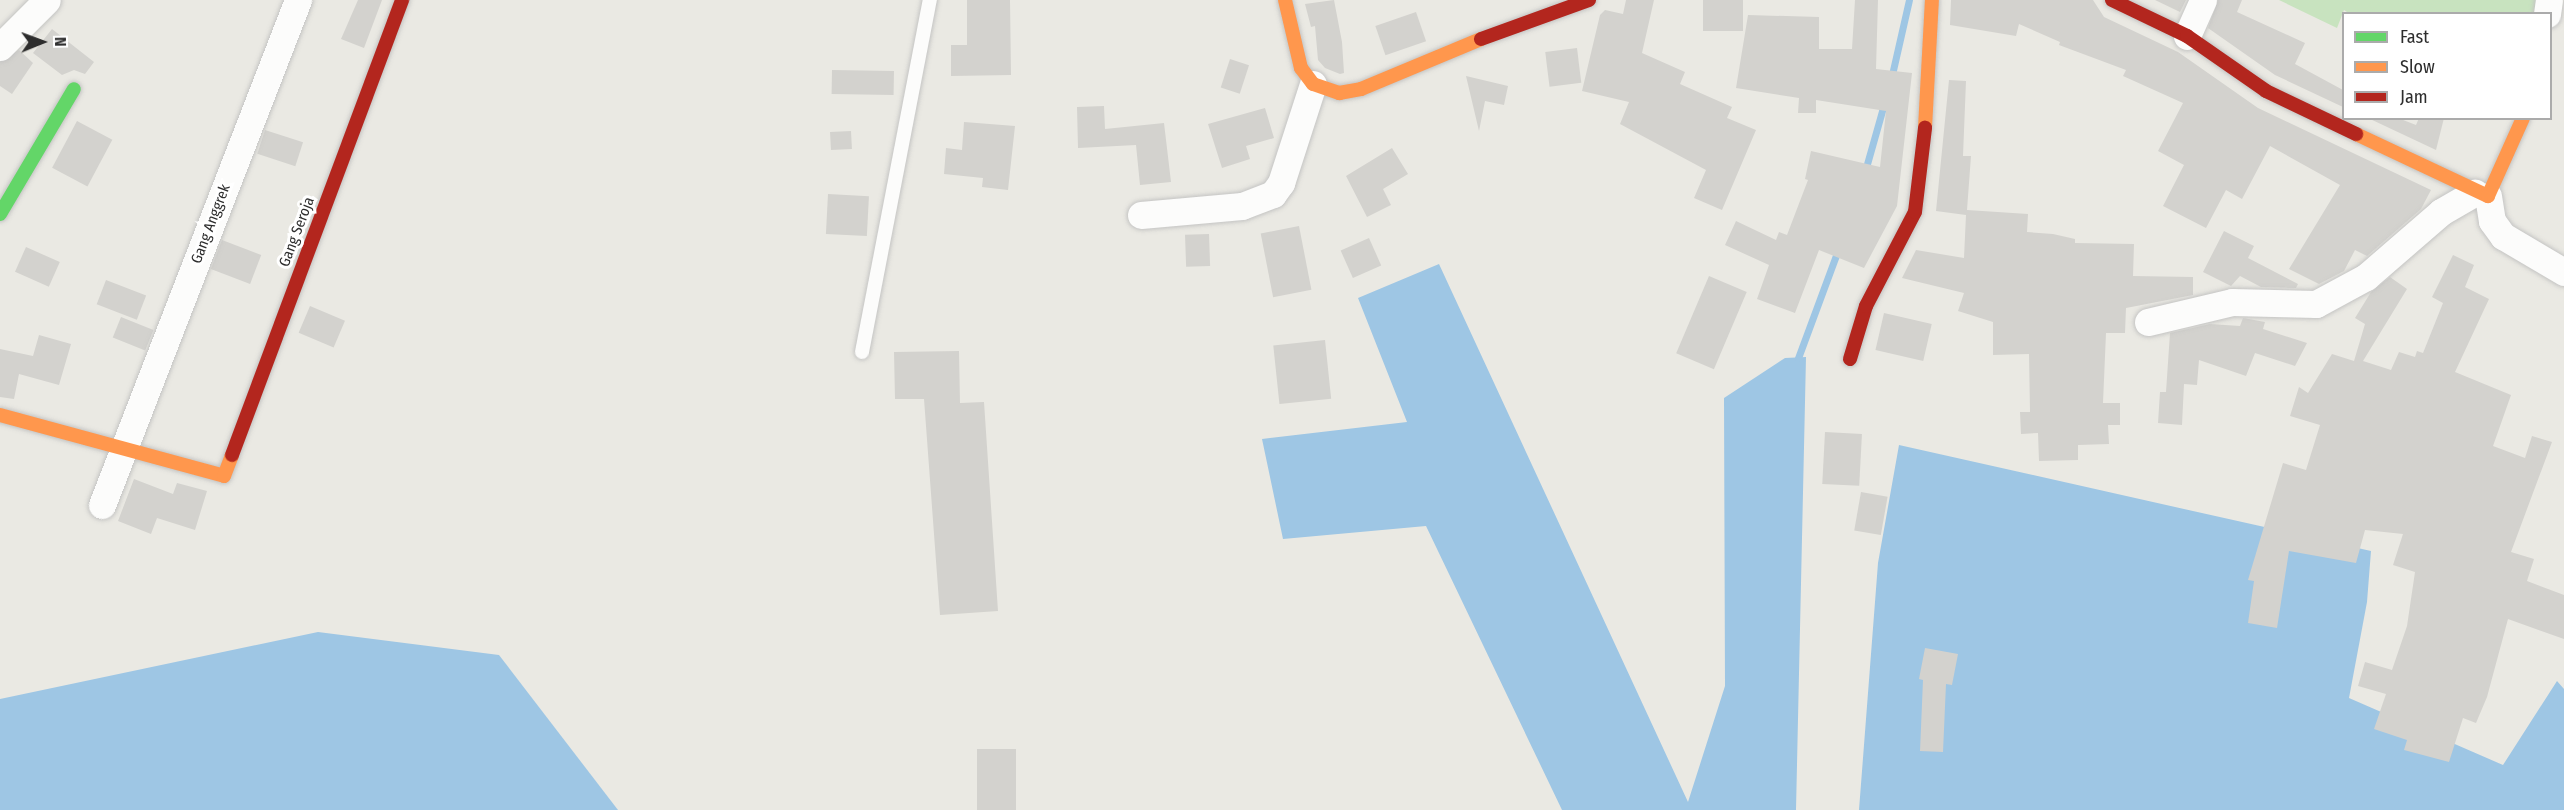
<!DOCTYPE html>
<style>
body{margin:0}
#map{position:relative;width:2564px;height:810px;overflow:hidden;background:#eae9e3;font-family:"Fira Sans Condensed",sans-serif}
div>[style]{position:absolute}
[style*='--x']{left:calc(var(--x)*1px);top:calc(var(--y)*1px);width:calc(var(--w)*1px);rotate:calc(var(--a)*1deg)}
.green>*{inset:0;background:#c8e3bf}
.water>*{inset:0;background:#9ec6e4}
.stream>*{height:7px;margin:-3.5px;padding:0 3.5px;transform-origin:3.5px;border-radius:3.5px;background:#9ec6e4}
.building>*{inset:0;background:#d3d2ce;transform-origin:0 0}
.roads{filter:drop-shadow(0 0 2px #c4c4c3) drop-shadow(0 0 2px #c4c4c3)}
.lane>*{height:14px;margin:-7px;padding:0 7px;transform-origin:7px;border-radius:7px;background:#fcfcfb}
.street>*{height:27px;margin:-13.5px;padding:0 13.5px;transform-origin:13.5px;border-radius:13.5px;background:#fcfcfb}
.fast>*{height:14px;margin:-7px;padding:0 7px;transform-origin:7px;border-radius:7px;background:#63d668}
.slow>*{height:14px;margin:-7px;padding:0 7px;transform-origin:7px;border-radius:7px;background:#ff974d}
.jam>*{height:14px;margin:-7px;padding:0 7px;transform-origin:7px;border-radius:7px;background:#b3261e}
span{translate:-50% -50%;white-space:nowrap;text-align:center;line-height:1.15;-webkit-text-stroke:6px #fff;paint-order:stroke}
.street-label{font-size:15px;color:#2d2d2d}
.legend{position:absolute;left:2342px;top:12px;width:210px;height:108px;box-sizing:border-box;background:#fff;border:2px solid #ababab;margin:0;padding:8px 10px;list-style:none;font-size:18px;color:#2d2d2d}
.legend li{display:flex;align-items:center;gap:12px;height:30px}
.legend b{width:30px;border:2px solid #ababab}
.north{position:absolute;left:12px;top:12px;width:60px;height:60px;-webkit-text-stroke:4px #fff;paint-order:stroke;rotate:89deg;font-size:16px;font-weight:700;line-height:24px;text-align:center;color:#2d2d2d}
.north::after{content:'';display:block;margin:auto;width:21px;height:27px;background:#2d2d2d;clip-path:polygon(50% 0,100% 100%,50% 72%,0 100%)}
</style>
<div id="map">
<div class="green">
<div style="clip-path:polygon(2279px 0,2543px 0,2541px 14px,2350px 14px,2344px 10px,2337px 28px)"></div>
</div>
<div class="water">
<div style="clip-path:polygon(1439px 264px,1688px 802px,1725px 686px,1724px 398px,1785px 358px,1806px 357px,1796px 810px,1562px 810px,1426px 526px,1283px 539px,1262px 439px,1407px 422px,1358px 298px)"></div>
<div style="clip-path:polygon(1899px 445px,2371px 551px,2367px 602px,2349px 698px,2503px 765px,2557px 681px,2564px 689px,2564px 810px,1859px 810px,1878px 563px)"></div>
<div style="clip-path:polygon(318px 632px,499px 655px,618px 810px,0 810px,0 699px)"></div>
</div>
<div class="stream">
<div style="--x:1891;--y:79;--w:81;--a:-77.2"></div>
<div style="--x:1865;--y:171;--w:70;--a:-74.2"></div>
<div style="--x:1798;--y:358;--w:115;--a:-69.7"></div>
</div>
<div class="building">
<div style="clip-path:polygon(358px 0,382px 0,364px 48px,341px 39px)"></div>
<div style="clip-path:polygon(967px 0,1010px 0,1011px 75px,951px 76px,951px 45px,967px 45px)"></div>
<div style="clip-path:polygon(1334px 0,1342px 42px,1344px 73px,1340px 74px,1325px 68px,1318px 60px,1315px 26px,1311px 27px,1305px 4px)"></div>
<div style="clip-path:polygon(1626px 0,1654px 0,1642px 53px,1685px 72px,1680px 84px,1732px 107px,1727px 118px,1756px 130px,1722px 210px,1694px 198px,1706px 170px,1620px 124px,1629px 102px,1582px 91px,1600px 15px,1605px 10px,1623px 14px)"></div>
<div style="left:1703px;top:0;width:40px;height:31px"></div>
<div style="clip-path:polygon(1855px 0,1878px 0,1876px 69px,1912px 73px,1897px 206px,1864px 268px,1819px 250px,1795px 313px,1757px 299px,1769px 265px,1725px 245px,1736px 221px,1776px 240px,1779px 232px,1787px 235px,1808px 180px,1805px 179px,1811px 151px,1880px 167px,1886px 111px,1816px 100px,1816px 113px,1798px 113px,1799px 98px,1736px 88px,1748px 15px,1819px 17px,1819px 49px,1852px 49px)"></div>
<div style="clip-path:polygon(1951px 0,2093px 0,2104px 17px,2178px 52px,2258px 108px,2431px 190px,2421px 209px,2367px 256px,2355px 250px,2344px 271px,2319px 284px,2289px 269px,2340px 185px,2270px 146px,2242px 199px,2226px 190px,2206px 228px,2163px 206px,2184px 165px,2158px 151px,2183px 103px,2123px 76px,2126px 70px,2059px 45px,2060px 42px,2019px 24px,2016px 36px,1950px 25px)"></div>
<div style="clip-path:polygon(2155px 0,2186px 0,2180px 12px)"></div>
<div style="clip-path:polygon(2218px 0,2242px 0,2237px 12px,2305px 43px,2295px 64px,2343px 90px,2343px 107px,2275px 75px,2208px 28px)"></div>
<div style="left:1416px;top:12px;width:31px;height:43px;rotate:71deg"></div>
<div style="clip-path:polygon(52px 29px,94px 62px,85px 74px,74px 70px,62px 75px,33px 53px)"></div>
<div style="left:1577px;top:48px;width:35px;height:32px;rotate:83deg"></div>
<div style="clip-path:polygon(19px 50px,33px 63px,12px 94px,0 86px,0 62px)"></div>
<div style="left:1230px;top:59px;width:20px;height:30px;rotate:18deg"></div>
<div style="left:832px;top:70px;width:62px;height:24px;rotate:1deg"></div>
<div style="clip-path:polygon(1466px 76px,1508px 86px,1504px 105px,1485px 101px,1479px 131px)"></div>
<div style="clip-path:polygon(1949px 80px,1966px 81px,1963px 156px,1971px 156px,1967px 210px,2028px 214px,2027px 232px,2053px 234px,2075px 239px,2075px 243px,2134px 244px,2133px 276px,2193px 277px,2193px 295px,2126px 308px,2125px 333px,2106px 333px,2103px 403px,2120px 403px,2120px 425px,2108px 425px,2109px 444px,2078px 445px,2078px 460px,2039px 461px,2038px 433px,2021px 434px,2020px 412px,2030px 412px,2029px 354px,1993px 355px,1993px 322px,1958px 311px,1964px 293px,1902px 278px,1916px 250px,1964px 258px,1966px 215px,1936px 211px)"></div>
<div style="clip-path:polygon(1104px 106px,1105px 129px,1164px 123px,1171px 182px,1140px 185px,1136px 145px,1078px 148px,1077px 107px)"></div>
<div style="clip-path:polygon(1265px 108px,1274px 138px,1246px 146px,1250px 159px,1222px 168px,1208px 124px)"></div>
<div style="clip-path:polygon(2368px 118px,2398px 118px,2416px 125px,2419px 118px,2444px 118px,2436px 150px)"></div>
<div style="left:77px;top:121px;width:40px;height:53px;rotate:28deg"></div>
<div style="clip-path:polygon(964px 122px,1015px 126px,1008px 190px,982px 187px,983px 178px,944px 174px,946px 148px,962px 150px)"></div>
<div style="left:265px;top:130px;width:40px;height:25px;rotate:18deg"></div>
<div style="left:851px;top:131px;width:18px;height:21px;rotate:87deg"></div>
<div style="clip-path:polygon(1392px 148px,1408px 174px,1383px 189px,1391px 205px,1367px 217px,1346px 176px)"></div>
<div style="left:828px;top:194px;width:41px;height:40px;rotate:3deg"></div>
<div style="left:1299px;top:226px;width:65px;height:39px;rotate:79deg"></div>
<div style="clip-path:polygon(2224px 231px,2254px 246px,2248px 258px,2298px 284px,2296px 288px,2261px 287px,2240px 276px,2231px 286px,2203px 272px)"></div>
<div style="left:1209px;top:234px;width:32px;height:24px;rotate:88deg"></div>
<div style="left:1369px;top:238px;width:30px;height:31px;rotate:66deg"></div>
<div style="left:222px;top:240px;width:42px;height:31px;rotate:21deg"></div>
<div style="left:26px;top:247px;width:37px;height:27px;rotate:24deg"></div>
<div style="clip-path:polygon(2453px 255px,2474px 265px,2465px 287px,2489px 299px,2455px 372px,2511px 395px,2493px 446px,2525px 458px,2532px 436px,2552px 442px,2511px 552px,2534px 559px,2527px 581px,2564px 595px,2564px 639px,2508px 619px,2487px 697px,2476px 723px,2463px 718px,2449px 762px,2404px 750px,2407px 740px,2374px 729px,2386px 694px,2358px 686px,2365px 662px,2392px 670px,2407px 626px,2415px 572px,2393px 565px,2403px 534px,2365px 530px,2356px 563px,2289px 551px,2277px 628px,2248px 623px,2254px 581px,2248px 580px,2283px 463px,2306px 470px,2320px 425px,2290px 416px,2299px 387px,2308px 393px,2332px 354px,2354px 361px,2365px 324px,2355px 318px,2371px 292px,2390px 277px,2407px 289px,2363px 361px,2391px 370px,2399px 352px,2415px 357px,2417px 351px,2423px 353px,2443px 303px,2432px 297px)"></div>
<div style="left:1709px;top:276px;width:41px;height:84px;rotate:23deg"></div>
<div style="left:106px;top:280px;width:43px;height:26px;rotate:21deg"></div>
<div style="left:310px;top:306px;width:38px;height:29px;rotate:23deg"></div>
<div style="left:1884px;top:313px;width:49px;height:38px;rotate:13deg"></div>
<div style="left:121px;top:317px;width:35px;height:22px;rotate:22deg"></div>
<div style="clip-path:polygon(2243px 318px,2265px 322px,2263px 329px,2307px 343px,2295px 366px,2255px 353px,2246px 376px,2199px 360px,2197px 385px,2184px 384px,2182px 425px,2158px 423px,2160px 392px,2166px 392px,2170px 333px,2210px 324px,2240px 326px)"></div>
<div style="clip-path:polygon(39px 335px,71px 344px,59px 385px,19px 374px,14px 399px,0 397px,0 349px,33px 356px)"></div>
<div style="left:1325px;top:340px;width:59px;height:52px;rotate:84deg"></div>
<div style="clip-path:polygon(959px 351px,960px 403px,984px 402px,998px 611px,940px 615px,924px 399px,895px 399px,894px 352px)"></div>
<div style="left:1825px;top:432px;width:37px;height:52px;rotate:3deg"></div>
<div style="clip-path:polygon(134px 479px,173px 494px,177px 483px,207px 491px,195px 530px,157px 518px,151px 534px,118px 521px)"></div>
<div style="left:1861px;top:492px;width:27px;height:39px;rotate:10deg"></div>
<div style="clip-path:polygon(1925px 648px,1958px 654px,1952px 685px,1946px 684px,1943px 752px,1920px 751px,1923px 680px,1919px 679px)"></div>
<div style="left:977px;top:749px;width:39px;height:61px"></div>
</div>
<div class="roads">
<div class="lane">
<div style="--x:862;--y:352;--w:359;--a:-79.1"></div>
</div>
<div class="street">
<div style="--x:2547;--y:14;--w:14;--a:-82"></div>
<div style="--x:2187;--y:36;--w:39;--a:-66"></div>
<div style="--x:0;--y:47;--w:66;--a:-45"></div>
<div style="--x:2488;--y:196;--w:25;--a:81"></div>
<div style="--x:2492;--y:221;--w:19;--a:54"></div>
<div style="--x:2503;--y:236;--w:71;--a:30.5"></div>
<div style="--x:1141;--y:215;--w:101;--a:-5.1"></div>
<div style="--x:1242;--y:206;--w:33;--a:-21"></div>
<div style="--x:1273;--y:194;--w:14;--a:-54"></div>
<div style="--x:1281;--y:183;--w:104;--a:-72.1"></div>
<div style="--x:2148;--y:322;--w:86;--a:-13.4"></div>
<div style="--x:2232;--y:302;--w:84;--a:1.4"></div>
<div style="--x:2316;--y:304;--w:57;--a:-28.4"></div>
<div style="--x:2366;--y:277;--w:99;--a:-40.9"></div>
<div style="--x:2441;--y:212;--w:39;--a:-30"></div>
<div style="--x:102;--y:505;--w:542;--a:-68.79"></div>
</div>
<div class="fast">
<div style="--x:0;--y:214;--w:145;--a:-59.4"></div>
</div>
<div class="slow">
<div style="--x:1285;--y:0;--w:70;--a:76.8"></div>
<div style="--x:1301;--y:68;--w:20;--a:53"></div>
<div style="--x:1313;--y:84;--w:28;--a:19"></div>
<div style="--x:1339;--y:93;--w:22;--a:-10"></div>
<div style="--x:1361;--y:89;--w:130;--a:-22.6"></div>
<div style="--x:1925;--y:128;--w:128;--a:-86.9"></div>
<div style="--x:2356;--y:134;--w:146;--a:25.2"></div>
<div style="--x:2488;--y:196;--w:85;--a:-65.8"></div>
<div style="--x:0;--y:415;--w:232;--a:15.2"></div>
<div style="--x:224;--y:476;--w:22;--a:-69"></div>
</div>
<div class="jam">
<div style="--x:2112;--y:0;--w:83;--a:25.6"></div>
<div style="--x:2187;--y:36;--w:96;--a:34.8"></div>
<div style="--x:2266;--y:91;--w:100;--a:25.5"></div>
<div style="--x:1481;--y:39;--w:115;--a:-19.9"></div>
<div style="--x:1850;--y:359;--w:55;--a:-73.2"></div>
<div style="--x:1866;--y:306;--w:106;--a:-62.5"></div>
<div style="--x:1915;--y:212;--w:85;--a:-83.2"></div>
<div style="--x:232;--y:455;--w:486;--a:-69.5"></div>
</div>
</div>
<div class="street-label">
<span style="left:211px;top:224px;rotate:-69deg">Gang Anggrek</span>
<span style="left:297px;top:232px;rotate:-69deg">Gang Seroja</span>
</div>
<ul class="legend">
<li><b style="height:8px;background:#63d668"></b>Fast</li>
<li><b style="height:8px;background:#ff974d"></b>Slow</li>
<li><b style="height:8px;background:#b3261e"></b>Jam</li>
</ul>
<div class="north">N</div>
</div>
